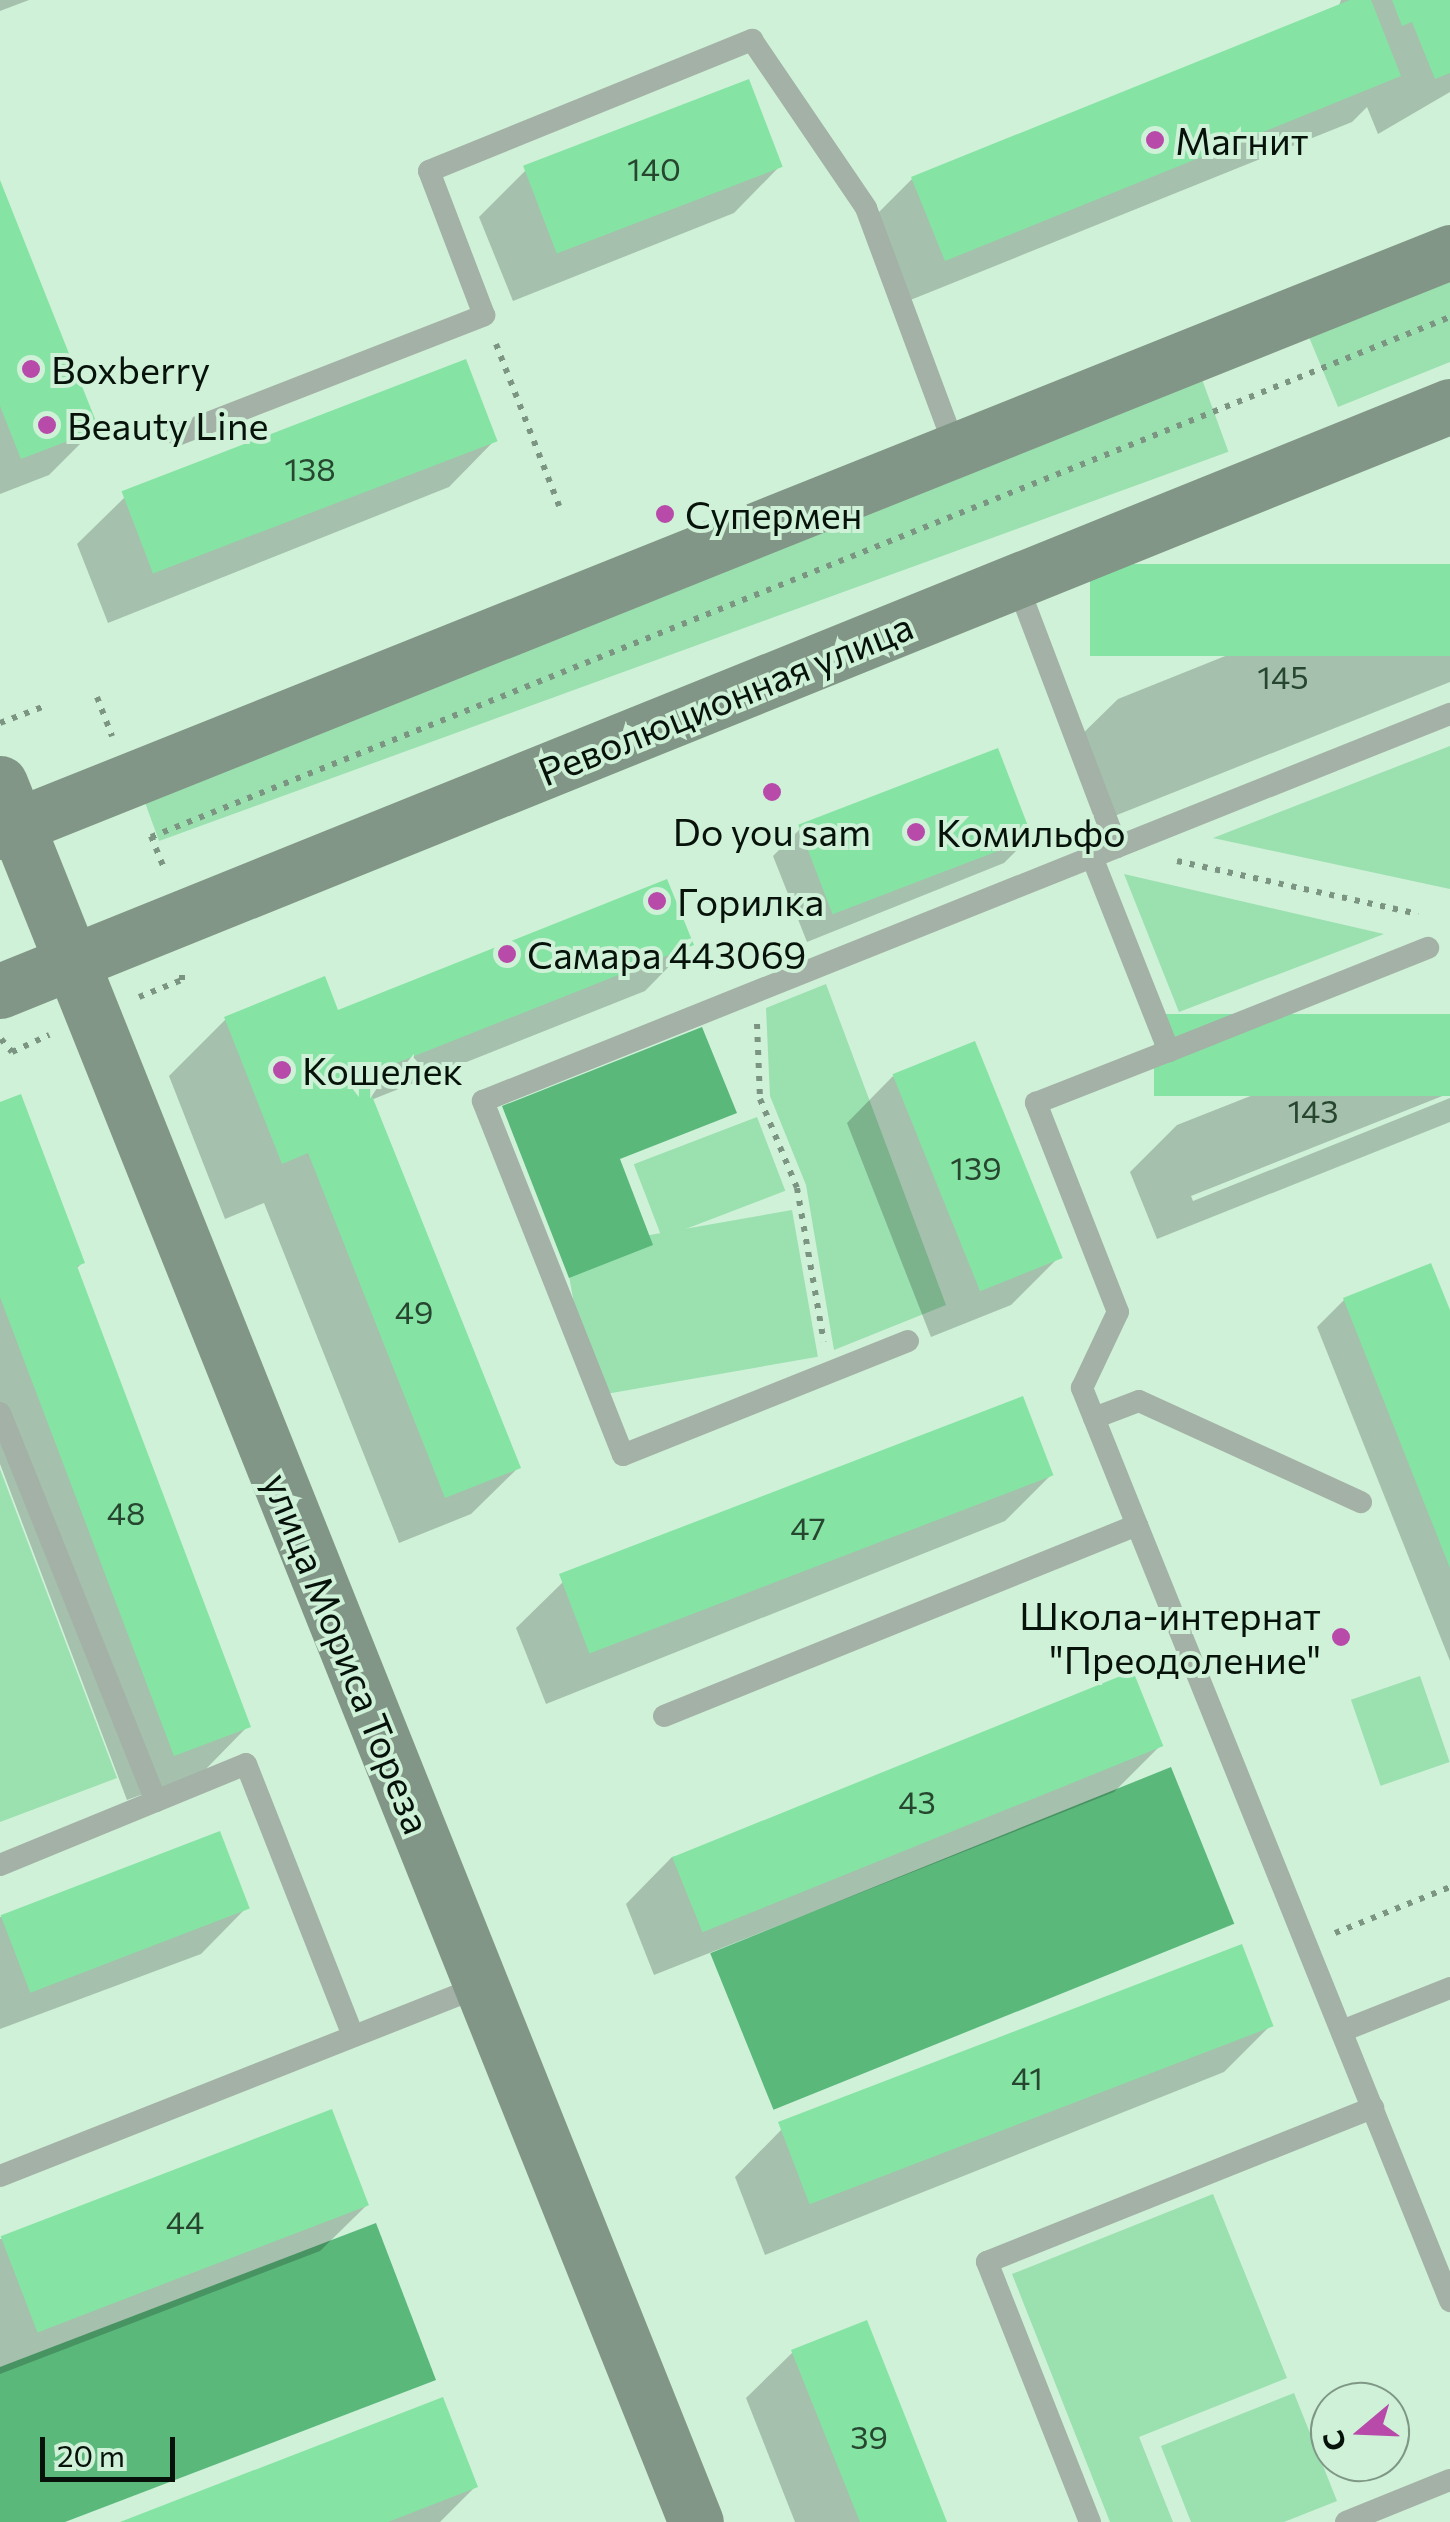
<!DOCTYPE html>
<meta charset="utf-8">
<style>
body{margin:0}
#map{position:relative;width:1450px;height:2522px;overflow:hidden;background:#cff1d8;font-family:Commissioner,sans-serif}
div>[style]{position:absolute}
.green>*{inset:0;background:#9be0af;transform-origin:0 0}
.forest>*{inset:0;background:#59b87a;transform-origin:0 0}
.shadow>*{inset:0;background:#0003}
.building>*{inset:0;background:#85e4a3;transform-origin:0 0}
.path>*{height:6px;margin-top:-3px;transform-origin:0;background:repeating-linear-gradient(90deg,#7c9583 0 5px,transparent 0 13px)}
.lane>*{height:22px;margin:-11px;padding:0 11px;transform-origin:11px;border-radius:11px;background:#a3b1a6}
.secondary>*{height:55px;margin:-27.5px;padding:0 27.5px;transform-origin:27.5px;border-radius:27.5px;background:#819686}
.dots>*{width:28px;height:28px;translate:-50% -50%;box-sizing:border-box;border:5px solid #cff1d8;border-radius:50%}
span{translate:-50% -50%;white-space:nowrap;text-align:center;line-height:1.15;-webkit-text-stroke:8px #cff1d8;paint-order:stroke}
.number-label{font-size:32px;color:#264630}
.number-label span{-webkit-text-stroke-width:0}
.poi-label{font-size:38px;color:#06120a}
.left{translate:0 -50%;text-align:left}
.right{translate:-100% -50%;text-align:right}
.street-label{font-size:38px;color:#06120a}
.north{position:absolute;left:1310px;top:2382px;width:100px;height:100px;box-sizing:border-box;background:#cff1d8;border:2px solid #7f9886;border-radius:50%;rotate:251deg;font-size:28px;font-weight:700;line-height:40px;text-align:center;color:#06120a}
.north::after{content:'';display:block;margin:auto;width:35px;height:45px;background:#b84aa9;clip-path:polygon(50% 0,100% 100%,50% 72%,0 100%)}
.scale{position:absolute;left:40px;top:2437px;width:135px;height:45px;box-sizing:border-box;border:5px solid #06120a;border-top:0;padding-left:12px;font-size:30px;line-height:35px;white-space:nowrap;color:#06120a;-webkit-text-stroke:8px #cff1d8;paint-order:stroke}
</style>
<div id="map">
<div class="green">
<i style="clip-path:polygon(1450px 266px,1450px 362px,1338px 407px,1304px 325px)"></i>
<i style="left:1199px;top:371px;width:86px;height:1138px;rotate:70deg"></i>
<i style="clip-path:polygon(1450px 746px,1450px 889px,1213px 838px)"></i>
<i style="clip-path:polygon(1124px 874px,1384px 934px,1179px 1012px)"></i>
<i style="clip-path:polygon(826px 984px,946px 1305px,834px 1350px,806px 1185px,770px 1096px,766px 1008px)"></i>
<i style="left:757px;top:1117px;width:79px;height:132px;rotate:69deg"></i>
<i style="left:792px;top:1210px;width:149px;height:231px;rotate:80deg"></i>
<i style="clip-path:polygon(0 1469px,117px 1778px,0 1822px)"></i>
<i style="left:1420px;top:1676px;width:91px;height:73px;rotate:71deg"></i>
<i style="clip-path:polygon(1213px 2194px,1287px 2378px,1139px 2437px,1173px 2522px,1110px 2522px,1012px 2274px)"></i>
<i style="clip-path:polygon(1294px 2393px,1337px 2501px,1284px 2522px,1191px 2522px,1161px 2446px)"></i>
</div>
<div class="forest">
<i style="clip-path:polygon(702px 1027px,737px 1113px,620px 1159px,653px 1245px,569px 1278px,502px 1106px)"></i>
<i style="left:1171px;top:1767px;width:169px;height:497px;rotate:68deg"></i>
<i style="clip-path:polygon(376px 2223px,436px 2380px,65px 2522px,0 2522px,0 2367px)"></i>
</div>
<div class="shadow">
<i style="clip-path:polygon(0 0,29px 0,0 11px)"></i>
<i style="clip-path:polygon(1341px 0,1450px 0,1450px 92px,1378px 134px,1367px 107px,1352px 122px,898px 305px,866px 225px,912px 179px,1338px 8px)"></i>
<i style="clip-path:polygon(780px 166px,734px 213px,513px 301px,479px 217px,526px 170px)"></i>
<i style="clip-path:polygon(0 186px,96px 428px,49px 475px,0 494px)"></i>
<i style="clip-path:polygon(495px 440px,449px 487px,108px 623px,77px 544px,124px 498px)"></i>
<i style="clip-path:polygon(1450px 566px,1450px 682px,1102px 821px,1071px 745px,1118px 699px)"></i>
<i style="clip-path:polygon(800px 829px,1030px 837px,1004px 863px,807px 942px,773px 856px)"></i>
<i style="clip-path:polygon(691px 944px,645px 991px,371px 1100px,518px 1468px,471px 1514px,399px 1543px,264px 1203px,225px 1219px,169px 1076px,226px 1019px,337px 1013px)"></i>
<i style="clip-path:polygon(1450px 1017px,1450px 1093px,1191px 1196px,1193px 1201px,1450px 1098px,1450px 1122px,1157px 1239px,1130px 1172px,1177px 1125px)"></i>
<i style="clip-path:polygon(893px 1076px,1058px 1258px,1011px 1305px,931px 1337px,847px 1123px)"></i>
<i style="clip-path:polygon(0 1105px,82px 1263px,76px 1269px,248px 1726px,202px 1773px,127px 1800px,0 1464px)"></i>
<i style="clip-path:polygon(1344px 1300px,1450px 1317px,1450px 1661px,1317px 1327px)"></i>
<i style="clip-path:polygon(1052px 1474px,1005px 1521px,546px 1704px,516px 1628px,563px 1582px)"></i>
<i style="clip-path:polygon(1160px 1746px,1114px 1792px,654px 1975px,626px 1904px,672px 1857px)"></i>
<i style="clip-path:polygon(247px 1907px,201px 1954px,0 2029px,0 1917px)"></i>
<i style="clip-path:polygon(1271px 2025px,1224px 2072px,765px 2255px,735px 2177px,781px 2130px)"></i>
<i style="clip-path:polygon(367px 2205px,320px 2251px,0 2374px,0 2239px)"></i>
<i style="clip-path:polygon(793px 2352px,945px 2522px,795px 2522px,746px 2398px)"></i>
<i style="clip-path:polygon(475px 2487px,440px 2522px,126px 2522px)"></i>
</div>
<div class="building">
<i style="clip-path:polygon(1350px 0,1371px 0,1401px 76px,945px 261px,911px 177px)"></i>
<i style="clip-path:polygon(1392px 0,1450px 0,1450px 73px,1435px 79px,1412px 22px,1402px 26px)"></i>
<i style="left:749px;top:79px;width:94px;height:242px;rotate:69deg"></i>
<i style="clip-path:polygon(0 180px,99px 429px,21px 459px,0 406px)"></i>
<i style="left:466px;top:359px;width:88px;height:369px;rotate:69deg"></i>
<i style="left:1450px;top:564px;width:92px;height:360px;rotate:90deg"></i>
<i style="left:998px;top:748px;width:96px;height:214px;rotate:69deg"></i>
<i style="clip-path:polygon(667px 879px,694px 945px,364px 1076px,521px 1468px,445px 1498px,308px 1153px,282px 1164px,224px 1017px,325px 976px,338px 1010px)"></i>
<i style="left:1450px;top:1014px;width:82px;height:296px;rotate:90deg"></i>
<i style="left:975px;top:1041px;width:234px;height:89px;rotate:68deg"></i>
<i style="clip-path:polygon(21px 1094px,85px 1263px,77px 1266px,251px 1727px,174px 1756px,0 1297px,0 1102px)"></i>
<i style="clip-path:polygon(1431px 1263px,1450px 1310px,1450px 1568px,1343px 1298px)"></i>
<i style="left:1023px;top:1396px;width:85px;height:497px;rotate:69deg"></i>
<i style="left:1133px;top:1671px;width:81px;height:497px;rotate:68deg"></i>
<i style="left:220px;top:1831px;width:83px;height:235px;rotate:69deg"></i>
<i style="left:1242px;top:1944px;width:88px;height:497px;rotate:69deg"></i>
<i style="left:332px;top:2109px;width:103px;height:355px;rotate:69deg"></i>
<i style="clip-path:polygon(867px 2320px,947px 2522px,860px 2522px,791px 2350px)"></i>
<i style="clip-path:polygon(443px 2397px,478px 2487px,388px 2522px,120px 2522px)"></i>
</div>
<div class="path">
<i style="left:496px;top:344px;width:174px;rotate:68.7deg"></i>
<i style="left:97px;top:697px;width:42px;rotate:69deg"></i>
<i style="left:0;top:723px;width:51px;rotate:-20.6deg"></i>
<i style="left:151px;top:836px;width:37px;rotate:68deg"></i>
<i style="left:151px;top:837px;width:1399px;rotate:-21.82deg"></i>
<i style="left:1177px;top:861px;width:247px;rotate:12.4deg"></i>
<i style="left:139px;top:997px;width:46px;rotate:-21.6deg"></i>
<i style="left:182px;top:980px;width:11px;rotate:-90deg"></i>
<i style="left:757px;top:1024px;width:75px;rotate:87.7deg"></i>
<i style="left:760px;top:1099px;width:96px;rotate:67.4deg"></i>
<i style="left:797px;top:1188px;width:156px;rotate:80.1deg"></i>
<i style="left:1px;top:1039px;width:17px;rotate:50deg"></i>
<i style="left:12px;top:1052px;width:41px;rotate:-24.7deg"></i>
<i style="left:1335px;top:1933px;width:124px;rotate:-21.8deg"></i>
</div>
<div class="lane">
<i style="left:177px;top:435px;width:330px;rotate:-21.3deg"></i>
<i style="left:484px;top:315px;width:154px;rotate:-110.9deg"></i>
<i style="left:429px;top:171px;width:349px;rotate:-22.1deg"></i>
<i style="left:752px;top:40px;width:203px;rotate:55.8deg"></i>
<i style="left:866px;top:208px;width:258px;rotate:69.6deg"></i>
<i style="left:1117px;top:847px;width:359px;rotate:-21.8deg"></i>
<i style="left:1092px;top:857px;width:209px;rotate:68.4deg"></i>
<i style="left:1169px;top:1051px;width:279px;rotate:-21.7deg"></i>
<i style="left:908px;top:1341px;width:307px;rotate:158.2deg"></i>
<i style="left:623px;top:1455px;width:381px;rotate:-111.6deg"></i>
<i style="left:483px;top:1101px;width:683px;rotate:-21.83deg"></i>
<i style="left:1117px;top:847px;width:285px;rotate:-110.8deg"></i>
<i style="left:0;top:1413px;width:418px;rotate:68.1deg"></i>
<i style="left:156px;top:1801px;width:97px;rotate:-22.3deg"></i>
<i style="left:246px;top:1764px;width:291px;rotate:68.5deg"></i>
<i style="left:1094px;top:1418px;width:48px;rotate:-20.7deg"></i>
<i style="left:1139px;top:1401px;width:244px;rotate:24.5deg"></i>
<i style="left:1137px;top:1525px;width:148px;rotate:-111.9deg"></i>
<i style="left:1082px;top:1388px;width:84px;rotate:-64.7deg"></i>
<i style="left:1118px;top:1312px;width:225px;rotate:-111.4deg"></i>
<i style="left:1036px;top:1103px;width:143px;rotate:-21.4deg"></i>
<i style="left:664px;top:1716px;width:510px;rotate:-21.99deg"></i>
<i style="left:1137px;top:1525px;width:837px;rotate:68.03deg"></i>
<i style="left:0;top:1865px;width:169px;rotate:-22.3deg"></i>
<i style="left:1342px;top:2031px;width:116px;rotate:-21.7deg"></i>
<i style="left:0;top:2176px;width:517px;rotate:-21.55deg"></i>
<i style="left:1090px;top:2522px;width:280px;rotate:-111.6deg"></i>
<i style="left:987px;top:2262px;width:416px;rotate:-21.8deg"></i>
<i style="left:1346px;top:2522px;width:112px;rotate:-22deg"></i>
</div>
<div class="secondary">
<i style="left:0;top:783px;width:1873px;rotate:68.19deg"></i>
<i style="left:0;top:832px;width:1562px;rotate:-21.8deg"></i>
<i style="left:0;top:991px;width:1564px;rotate:-21.97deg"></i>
</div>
<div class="dots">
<i style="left:1155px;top:140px;background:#b84aa9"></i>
<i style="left:31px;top:369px;background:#b84aa9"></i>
<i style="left:47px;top:425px;background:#b84aa9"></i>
<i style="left:665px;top:514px;background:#b84aa9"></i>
<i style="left:772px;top:792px;background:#b84aa9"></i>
<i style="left:916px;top:832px;background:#b84aa9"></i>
<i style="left:657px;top:901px;background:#b84aa9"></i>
<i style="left:507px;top:954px;background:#b84aa9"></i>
<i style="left:282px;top:1070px;background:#b84aa9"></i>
<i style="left:1341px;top:1637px;background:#b84aa9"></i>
</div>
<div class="number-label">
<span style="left:654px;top:168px">140</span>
<span style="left:310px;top:468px">138</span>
<span style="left:1283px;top:676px">145</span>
<span style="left:1313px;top:1110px">143</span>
<span style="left:976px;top:1167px">139</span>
<span style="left:414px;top:1311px">49</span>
<span style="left:126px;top:1512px">48</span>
<span style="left:808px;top:1527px">47</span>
<span style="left:917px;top:1801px">43</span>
<span style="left:1027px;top:2077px">41</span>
<span style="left:185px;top:2221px">44</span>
<span style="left:869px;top:2436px">39</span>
</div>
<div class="poi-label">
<span class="left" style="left:1175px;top:140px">Магнит</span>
<span class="left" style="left:51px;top:369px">Boxberry</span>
<span class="left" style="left:67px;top:425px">Beauty Line</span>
<span class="left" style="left:685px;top:514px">Супермен</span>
<span style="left:772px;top:831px">Do you sam</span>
<span class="left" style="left:936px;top:832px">Комильфо</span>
<span class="left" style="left:677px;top:901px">Горилка</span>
<span class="left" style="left:527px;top:954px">Самара 443069</span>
<span class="left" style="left:302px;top:1070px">Кошелек</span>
<span class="right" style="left:1321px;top:1637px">Школа-интернат<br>"Преодоление"</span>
</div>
<div class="street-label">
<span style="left:725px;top:698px;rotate:-22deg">Революционная улица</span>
<span style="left:348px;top:1653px;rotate:68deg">улица Мориса Тореза</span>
</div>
<div class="north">С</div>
<div class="scale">20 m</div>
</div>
